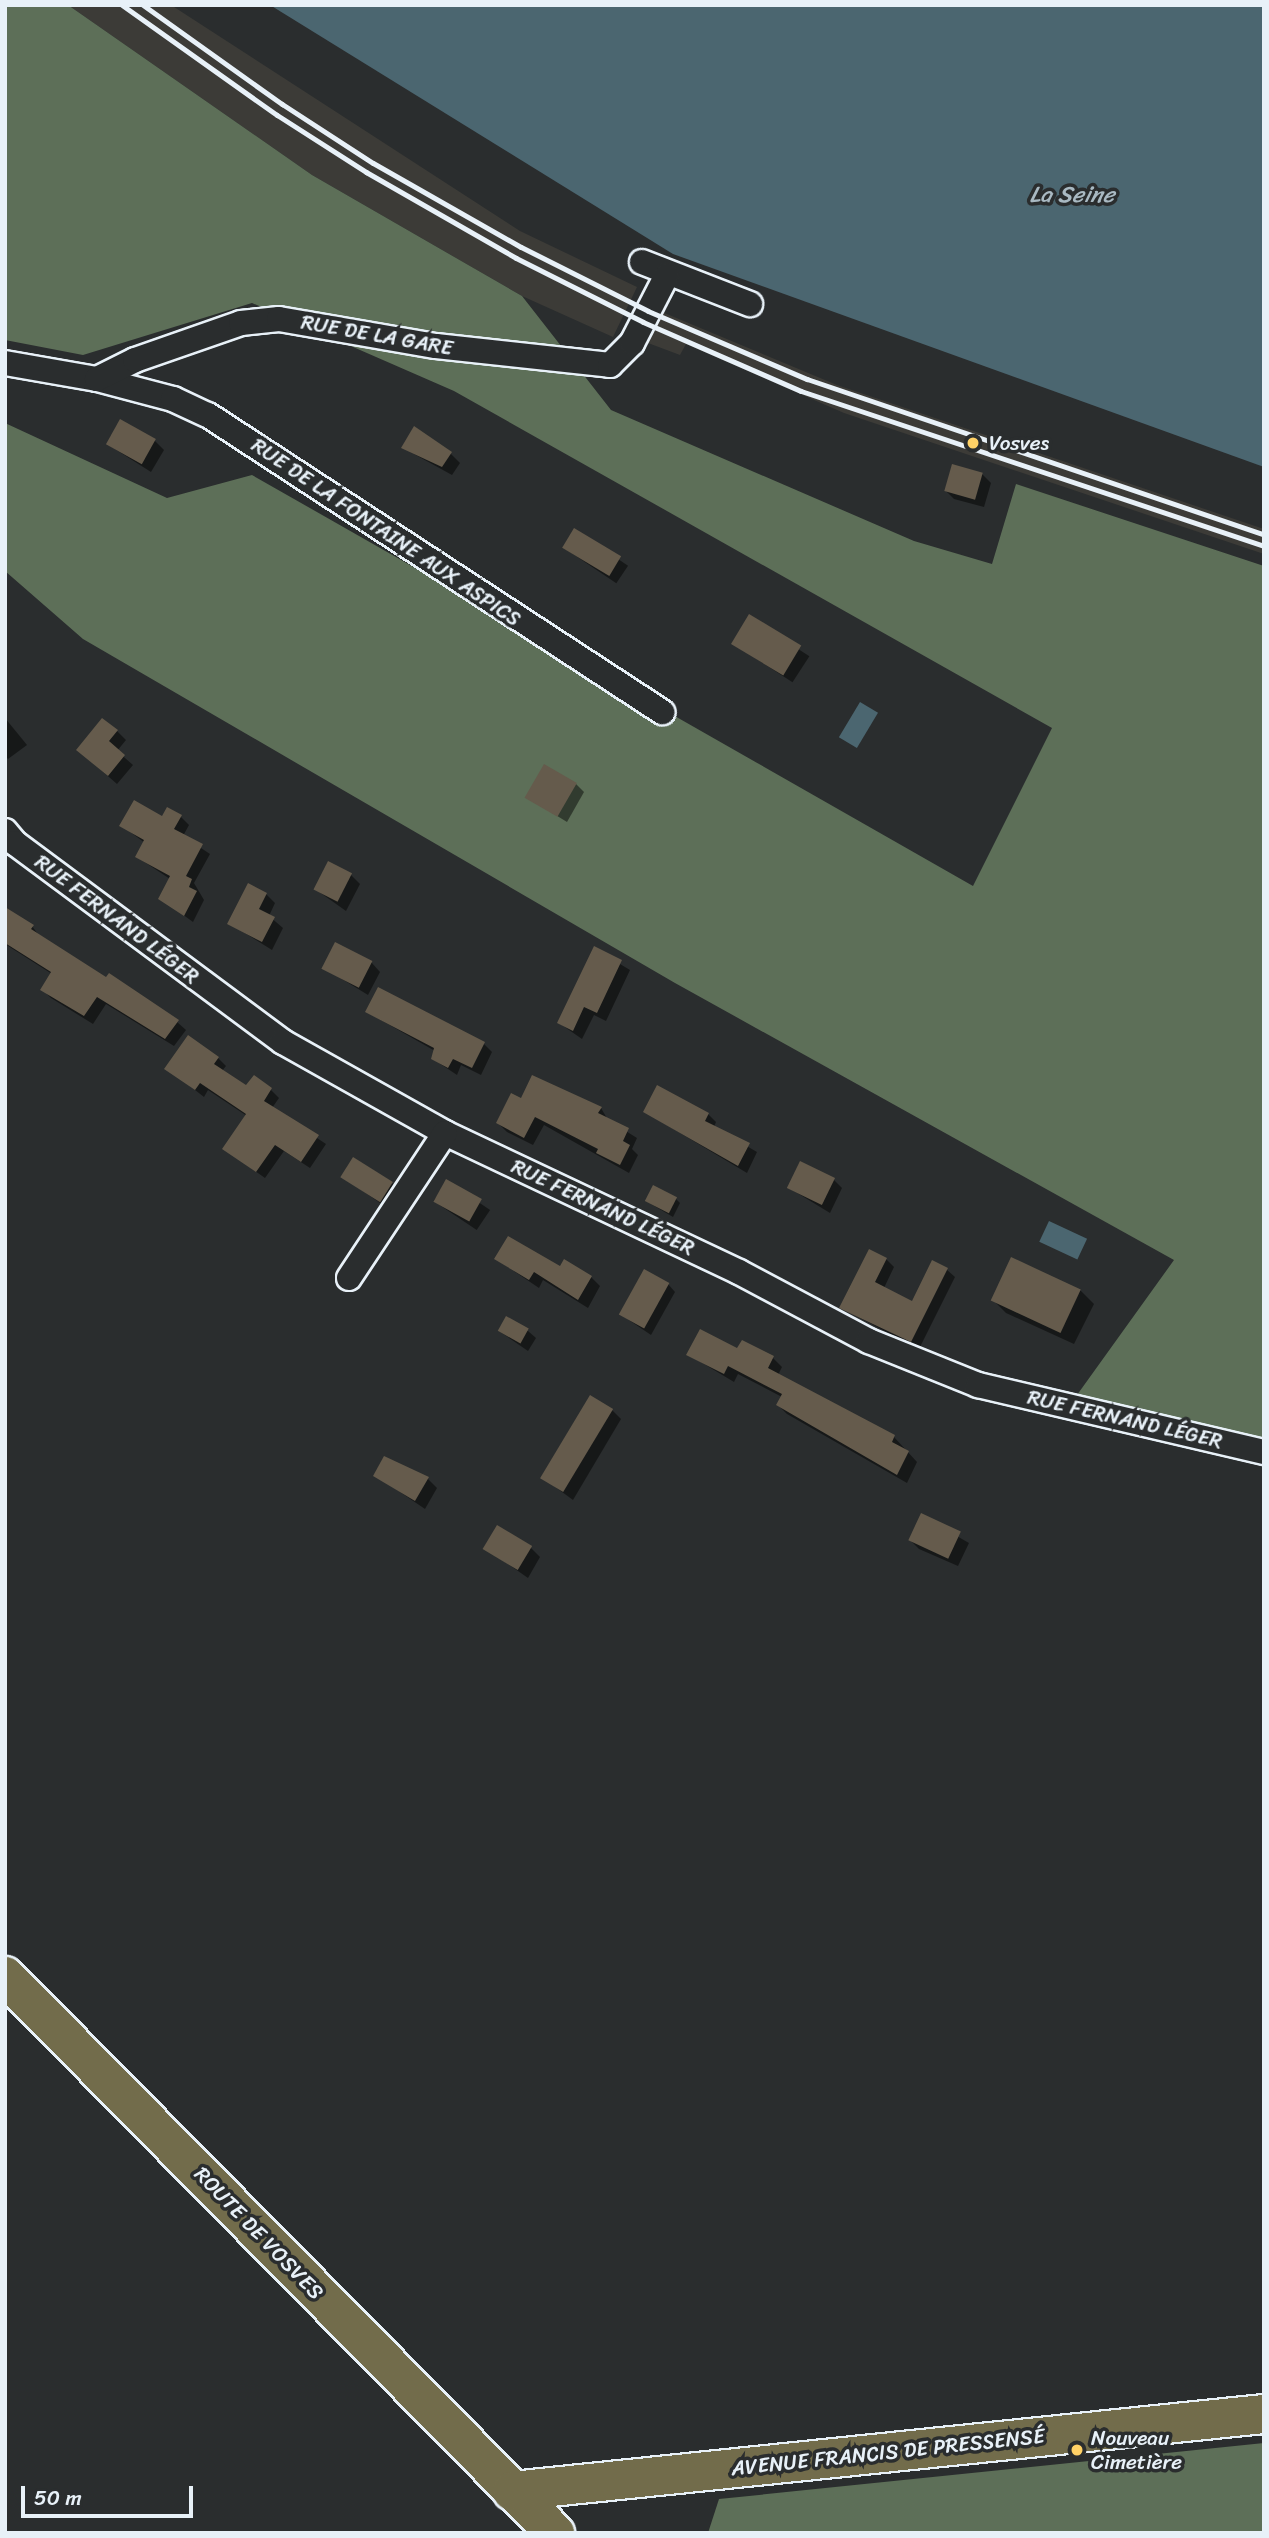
<!DOCTYPE html>
<meta charset="utf-8">
<style>
body{margin:0}
#map{position:relative;width:1269px;height:2538px;overflow:hidden;background:#2a2d2e;font-family:Sriracha,sans-serif}
div>[style]{position:absolute}
.built>*{inset:0;background:#3c3b37}
.green>*{inset:0;background:#5d6f58}
.water>*{inset:0;background:#4b6670;transform-origin:0 0}
.shadow>*{inset:0;background:#0007;transform-origin:0 0}
.building>*{inset:0;background:#655b4c;transform-origin:0 0}
.roads{filter:drop-shadow(2px 0 #e8f1f8) drop-shadow(-2px 0 #e8f1f8) drop-shadow(0 2px #e8f1f8) drop-shadow(0 -2px #e8f1f8)}
.minor>*{height:24px;margin:-12px;padding:0 12px;transform-origin:12px;border-radius:12px;background:#2a2d2e}
.primary>*{height:38px;margin:-19px;padding:0 19px;transform-origin:19px;border-radius:19px;background:#726c4b}
.rail>*{height:5px;margin:-2.5px;padding:0 2.5px;transform-origin:2.5px;border-radius:2.5px;background:#e8f1f8}
.dots>*{width:19px;height:19px;translate:-50% -50%;box-sizing:border-box;border:4px solid #2a2d2e;border-radius:50%}
span{translate:-50% -50%;white-space:nowrap;text-align:center;line-height:1.15;-webkit-text-stroke:7px #2a2d2e;paint-order:stroke}
.street-label{font-size:21px;color:#e8f1f8}
.poi-label{font-size:21px;color:#e8f1f8}
.left{translate:0 -50%;text-align:left}
.water-label{font-size:23px;color:#a9b9c2;font-style:italic}
.frame{position:absolute;inset:0;border:7px solid #e8f1f8;pointer-events:none}
.scale{position:absolute;left:21px;top:2486px;width:172px;height:32px;box-sizing:border-box;border:4px solid #e8f1f8;border-top:0;padding-left:9px;font-size:21px;line-height:24px;white-space:nowrap;color:#e8f1f8;-webkit-text-stroke:5px #2a2d2e;paint-order:stroke}
</style>
<div id="map">
<div class="built">
<i style="clip-path:polygon(68px 5px,171px 5px,520px 231px,637px 287px,613px 337px,522px 296px,312px 175px)"></i>
<i style="clip-path:polygon(662px 312px,837px 385px,1264px 529px,1264px 554px,844px 413px,686px 344px,680px 355px,648px 343px)"></i>
</div>
<div class="green">
<i style="clip-path:polygon(5px 5px,68px 5px,312px 175px,522px 296px,611px 410px,914px 541px,992px 564px,1016px 484px,1264px 566px,1264px 1438px,1077px 1395px,1174px 1260px,675px 983px,83px 639px,5px 571px,5px 423px,167px 498px,252px 475px,973px 886px,1052px 728px,454px 391px,252px 303px,83px 355px,5px 340px)"></i>
<i style="clip-path:polygon(1264px 2443px,1264px 2533px,708px 2533px,719px 2499px)"></i>
</div>
<div class="water">
<i style="clip-path:polygon(270px 5px,1264px 5px,1264px 467px,673px 254px)"></i>
<i style="left:860px;top:702px;width:21px;height:41px;rotate:31deg"></i>
<i style="left:1049px;top:1221px;width:42px;height:23px;rotate:25deg"></i>
</div>
<div class="shadow">
<i style="clip-path:polygon(155px 441px,164px 450px,151px 472px,107px 444px)"></i>
<i style="clip-path:polygon(403px 448px,451px 454px,460px 463px,452px 475px)"></i>
<i style="clip-path:polygon(982px 474px,991px 483px,984px 507px,954px 499px,945px 490px)"></i>
<i style="left:575px;top:530px;width:64px;height:21px;rotate:34deg"></i>
<i style="left:749px;top:617px;width:72px;height:31px;rotate:33deg"></i>
<i style="clip-path:polygon(5px 718px,27px 745px,8px 759px,5px 756px)"></i>
<i style="clip-path:polygon(117px 731px,126px 740px,117px 751px,133px 765px,117px 784px,78px 750px)"></i>
<i style="clip-path:polygon(576px 784px,584px 792px,567px 822px,528px 798px)"></i>
<i style="clip-path:polygon(181px 817px,189px 825px,183px 836px,210px 854px,194px 883px,204px 900px,193px 922px,160px 898px,170px 879px,137px 857px,145px 843px,121px 825px)"></i>
<i style="clip-path:polygon(351px 875px,360px 884px,346px 911px,315px 889px)"></i>
<i style="clip-path:polygon(266px 894px,275px 903px,269px 916px,283px 928px,272px 950px,229px 923px)"></i>
<i style="clip-path:polygon(5px 909px,32px 926px,40px 937px,177px 1022px,186px 1030px,174px 1046px,106px 1004px,93px 1024px,51px 998px,42px 989px,52px 974px,5px 944px)"></i>
<i style="clip-path:polygon(595px 949px,630px 970px,606px 1021px,594px 1015px,582px 1039px,559px 1023px)"></i>
<i style="clip-path:polygon(371px 962px,380px 972px,368px 995px,324px 968px)"></i>
<i style="clip-path:polygon(367px 1012px,484px 1044px,492px 1052px,481px 1075px,461px 1065px,457px 1075px,433px 1059px,435px 1051px)"></i>
<i style="clip-path:polygon(218px 1058px,226px 1066px,222px 1071px,247px 1088px,254px 1078px,271px 1090px,279px 1098px,272px 1108px,326px 1144px,310px 1168px,284px 1151px,265px 1178px,224px 1149px,247px 1116px,208px 1090px,204px 1097px,167px 1068px)"></i>
<i style="clip-path:polygon(522px 1101px,601px 1108px,608px 1120px,637px 1138px,632px 1149px,638px 1155px,629px 1173px,544px 1125px,533px 1145px,507px 1132px,498px 1123px)"></i>
<i style="clip-path:polygon(645px 1112px,708px 1114px,716px 1122px,714px 1127px,757px 1152px,747px 1173px)"></i>
<i style="clip-path:polygon(343px 1177px,392px 1183px,401px 1192px,390px 1210px)"></i>
<i style="clip-path:polygon(834px 1180px,842px 1188px,830px 1213px,789px 1188px)"></i>
<i style="left:447px;top:1181px;width:52px;height:24px;rotate:34deg"></i>
<i style="clip-path:polygon(676px 1199px,680px 1203px,673px 1217px,646px 1201px)"></i>
<i style="clip-path:polygon(496px 1259px,560px 1268px,591px 1277px,600px 1286px,588px 1308px,543px 1280px,539px 1288px)"></i>
<i style="clip-path:polygon(886px 1259px,894px 1267px,884px 1288px,913px 1303px,946px 1269px,955px 1277px,919px 1349px,841px 1308px)"></i>
<i style="clip-path:polygon(668px 1284px,675px 1292px,651px 1335px,620px 1314px)"></i>
<i style="clip-path:polygon(1080px 1290px,1094px 1304px,1074px 1344px,1006px 1313px,992px 1299px)"></i>
<i style="clip-path:polygon(499px 1331px,528px 1331px,536px 1338px,528px 1351px)"></i>
<i style="clip-path:polygon(738px 1351px,773px 1358px,782px 1367px,778px 1375px,894px 1437px,917px 1462px,907px 1483px,787px 1414px,778px 1405px,782px 1397px,738px 1374px,734px 1382px,689px 1355px)"></i>
<i style="clip-path:polygon(612px 1410px,621px 1419px,573px 1500px,543px 1478px)"></i>
<i style="clip-path:polygon(375px 1475px,428px 1479px,437px 1488px,425px 1509px)"></i>
<i style="clip-path:polygon(922px 1516px,969px 1543px,958px 1566px,919px 1549px,910px 1540px)"></i>
<i style="clip-path:polygon(485px 1548px,531px 1548px,540px 1557px,528px 1578px)"></i>
</div>
<div class="building">
<i style="left:120px;top:419px;width:41px;height:29px;rotate:29deg"></i>
<i style="clip-path:polygon(414px 426px,452px 452px,442px 467px,401px 448px)"></i>
<i style="left:952px;top:464px;width:32px;height:28px;rotate:16deg"></i>
<i style="left:574px;top:528px;width:55px;height:23px;rotate:31deg"></i>
<i style="left:749px;top:614px;width:61px;height:35px;rotate:31deg"></i>
<i style="clip-path:polygon(102px 718px,118px 730px,109px 741px,125px 755px,108px 776px,76px 750px)"></i>
<i style="left:544px;top:764px;width:38px;height:39px;rotate:30deg"></i>
<i style="clip-path:polygon(134px 800px,162px 816px,167px 807px,182px 815px,174px 829px,203px 844px,186px 876px,192px 879px,189px 887px,197px 891px,184px 916px,158px 899px,170px 876px,135px 857px,144px 840px,119px 826px)"></i>
<i style="left:328px;top:861px;width:27px;height:32px;rotate:27deg"></i>
<i style="clip-path:polygon(248px 883px,267px 893px,259px 909px,275px 917px,262px 942px,227px 924px)"></i>
<i style="clip-path:polygon(5px 907px,34px 925px,31px 929px,106px 977px,109px 973px,179px 1020px,165px 1039px,97px 997px,84px 1016px,40px 990px,51px 972px,5px 943px)"></i>
<i style="left:335px;top:942px;width:42px;height:30px;rotate:27deg"></i>
<i style="clip-path:polygon(594px 946px,622px 960px,597px 1013px,584px 1007px,573px 1031px,557px 1023px)"></i>
<i style="clip-path:polygon(378px 987px,485px 1042px,472px 1068px,453px 1059px,448px 1068px,431px 1059px,434px 1048px,365px 1012px)"></i>
<i style="clip-path:polygon(188px 1035px,219px 1057px,214px 1064px,246px 1085px,254px 1075px,272px 1088px,264px 1101px,319px 1135px,301px 1162px,275px 1145px,256px 1172px,222px 1149px,246px 1114px,200px 1083px,195px 1090px,164px 1069px)"></i>
<i style="clip-path:polygon(532px 1075px,602px 1107px,598px 1113px,629px 1128px,623px 1141px,630px 1145px,620px 1165px,596px 1153px,598px 1149px,535px 1117px,524px 1138px,496px 1123px,511px 1093px,521px 1098px)"></i>
<i style="clip-path:polygon(657px 1085px,709px 1113px,705px 1121px,750px 1143px,738px 1166px,643px 1112px)"></i>
<i style="left:353px;top:1157px;width:47px;height:24px;rotate:32deg"></i>
<i style="left:800px;top:1161px;width:39px;height:30px;rotate:26deg"></i>
<i style="left:446px;top:1179px;width:41px;height:26px;rotate:29deg"></i>
<i style="left:653px;top:1185px;width:27px;height:18px;rotate:27deg"></i>
<i style="clip-path:polygon(508px 1236px,560px 1266px,564px 1259px,592px 1276px,578px 1300px,534px 1272px,529px 1280px,494px 1259px)"></i>
<i style="clip-path:polygon(869px 1249px,887px 1258px,875px 1282px,912px 1301px,932px 1260px,948px 1268px,911px 1342px,839px 1308px)"></i>
<i style="left:1011px;top:1257px;width:77px;height:48px;rotate:25deg"></i>
<i style="left:644px;top:1269px;width:29px;height:52px;rotate:29deg"></i>
<i style="left:506px;top:1316px;width:26px;height:17px;rotate:29deg"></i>
<i style="clip-path:polygon(700px 1329px,737px 1348px,742px 1340px,774px 1356px,768px 1368px,895px 1435px,892px 1442px,909px 1451px,897px 1475px,776px 1405px,782px 1394px,728px 1366px,724px 1374px,686px 1355px)"></i>
<i style="left:590px;top:1395px;width:27px;height:97px;rotate:31deg"></i>
<i style="clip-path:polygon(384px 1456px,429px 1477px,415px 1501px,373px 1476px)"></i>
<i style="left:921px;top:1513px;width:44px;height:30px;rotate:25deg"></i>
<i style="left:497px;top:1525px;width:41px;height:28px;rotate:31deg"></i>
</div>
<div class="roads">
<div class="minor">
<i style="left:642px;top:262px;width:116px;rotate:21.3deg"></i>
<i style="left:5px;top:363px;width:93px;rotate:9.9deg"></i>
<i style="left:97px;top:379px;width:79px;rotate:14.7deg"></i>
<i style="left:173px;top:399px;width:38px;rotate:25deg"></i>
<i style="left:208px;top:415px;width:543px;rotate:33.19deg"></i>
<i style="left:97px;top:379px;width:42px;rotate:-26.6deg"></i>
<i style="left:135px;top:360px;width:112px;rotate:-19.2deg"></i>
<i style="left:241px;top:323px;width:38px;rotate:-6deg"></i>
<i style="left:279px;top:319px;width:159px;rotate:9.8deg"></i>
<i style="left:436px;top:346px;width:175px;rotate:6.2deg"></i>
<i style="left:610px;top:365px;width:31px;rotate:-45deg"></i>
<i style="left:632px;top:343px;width:76px;rotate:-62.8deg"></i>
<i style="left:5px;top:831px;width:16px;rotate:50deg"></i>
<i style="left:15px;top:843px;width:334px;rotate:36.6deg"></i>
<i style="left:283px;top:1042px;width:186px;rotate:29.3deg"></i>
<i style="left:445px;top:1133px;width:325px;rotate:25.3deg"></i>
<i style="left:739px;top:1272px;width:147px;rotate:28deg"></i>
<i style="left:869px;top:1341px;width:118px;rotate:22deg"></i>
<i style="left:978px;top:1385px;width:294px;rotate:13.2deg"></i>
<i style="left:349px;top:1278px;width:174px;rotate:-56.5deg"></i>
</div>
<div class="primary">
<i style="left:5px;top:1976px;width:783px;rotate:45.36deg"></i>
<i style="left:512px;top:2491px;width:756px;rotate:-5.85deg"></i>
</div>
</div>
<div class="rail">
<i style="left:122px;top:5px;width:190px;rotate:35.4deg"></i>
<i style="left:277px;top:115px;width:106px;rotate:32.6deg"></i>
<i style="left:366px;top:172px;width:173px;rotate:29.8deg"></i>
<i style="left:516px;top:258px;width:142px;rotate:26.7deg"></i>
<i style="left:643px;top:322px;width:172px;rotate:23.6deg"></i>
<i style="left:801px;top:391px;width:488px;rotate:18.5deg"></i>
<i style="left:143px;top:5px;width:171px;rotate:35.5deg"></i>
<i style="left:282px;top:104px;width:108px;rotate:33deg"></i>
<i style="left:373px;top:163px;width:170px;rotate:29.6deg"></i>
<i style="left:521px;top:247px;width:142px;rotate:26.7deg"></i>
<i style="left:648px;top:311px;width:173px;rotate:23.2deg"></i>
<i style="left:807px;top:379px;width:483px;rotate:18.8deg"></i>
</div>
<div class="dots">
<i style="left:973px;top:443px;background:#ffd166"></i>
<i style="left:1077px;top:2450px;background:#ffd166"></i>
</div>
<div class="street-label">
<span style="left:377px;top:335px;rotate:10deg">RUE DE LA GARE</span>
<span style="left:386px;top:532px;rotate:34deg">RUE DE LA FONTAINE AUX ASPICS</span>
<span style="left:117px;top:919px;rotate:37deg">RUE FERNAND LÉGER</span>
<span style="left:603px;top:1207px;rotate:25deg">RUE FERNAND LÉGER</span>
<span style="left:1125px;top:1419px;rotate:13deg">RUE FERNAND LÉGER</span>
<span style="left:259px;top:2233px;rotate:46deg">ROUTE DE VOSVES</span>
<span style="left:888px;top:2452px;rotate:-6deg">AVENUE FRANCIS DE PRESSENSÉ</span>
</div>
<div class="poi-label">
<span class="left" style="left:989px;top:443px">Vosves</span>
<span class="left" style="left:1091px;top:2450px">Nouveau<br>Cimetière</span>
</div>
<div class="water-label">
<span style="left:1072px;top:195px">La Seine</span>
</div>
<div class="frame"></div>
<div class="scale">50 m</div>
</div>
